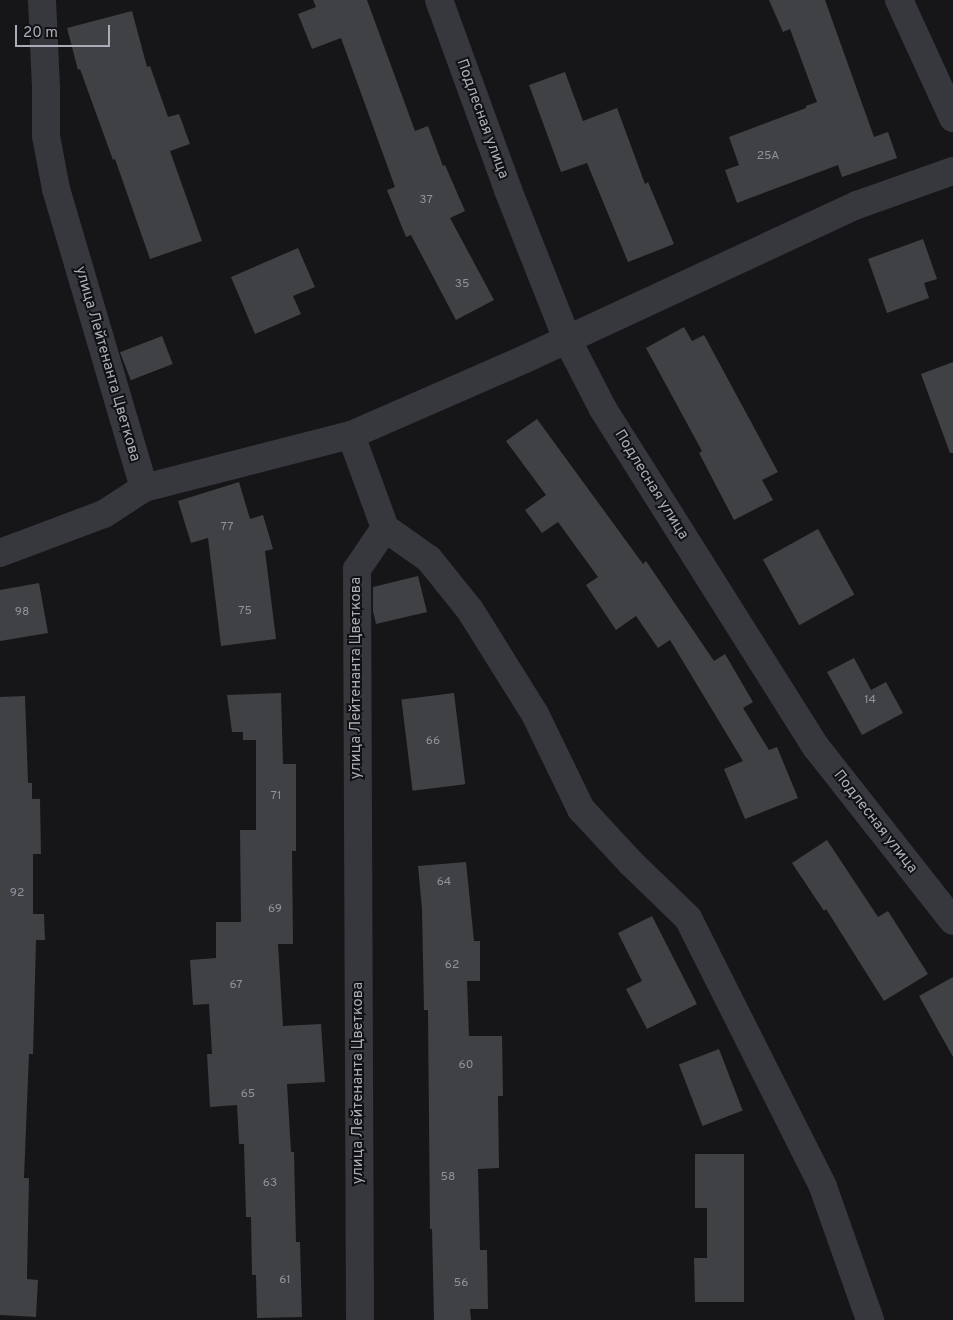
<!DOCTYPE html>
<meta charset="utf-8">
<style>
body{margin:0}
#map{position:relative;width:953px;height:1320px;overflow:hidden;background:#161618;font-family:Overpass,sans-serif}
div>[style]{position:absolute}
.building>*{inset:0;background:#404145;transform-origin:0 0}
.minor>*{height:28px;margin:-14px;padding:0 14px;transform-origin:14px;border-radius:14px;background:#37383d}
span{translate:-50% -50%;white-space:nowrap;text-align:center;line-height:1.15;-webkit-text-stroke:4px #111113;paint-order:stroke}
.number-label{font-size:12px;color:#8e929b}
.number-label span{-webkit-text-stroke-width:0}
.street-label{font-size:15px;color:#a8adb8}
.scale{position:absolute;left:15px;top:25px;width:95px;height:22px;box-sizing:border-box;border:2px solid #a8adb8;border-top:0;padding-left:6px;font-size:15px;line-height:18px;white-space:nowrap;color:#a8adb8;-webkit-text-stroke:4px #111113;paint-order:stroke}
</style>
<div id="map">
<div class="building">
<i style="clip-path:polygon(313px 0,367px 0,415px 131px,428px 126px,443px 166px,445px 165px,465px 211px,450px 218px,494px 300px,456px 320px,411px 235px,406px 237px,387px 190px,395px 187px,341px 38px,312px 49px,298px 14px,316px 7px)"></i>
<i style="clip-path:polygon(769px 0,825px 0,874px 137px,888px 132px,897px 158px,842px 177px,838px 165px,737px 203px,725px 170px,739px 165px,729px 137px,806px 108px,806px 106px,817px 102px,790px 29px,783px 32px)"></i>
<i style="clip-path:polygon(132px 11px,147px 67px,150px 66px,168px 117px,179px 114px,190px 144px,170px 151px,202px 241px,150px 259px,115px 159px,113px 160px,80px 69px,78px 70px,67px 28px)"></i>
<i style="clip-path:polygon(565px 72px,583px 121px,617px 108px,645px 184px,648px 182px,674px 244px,628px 262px,587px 163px,561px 172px,529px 85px)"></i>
<i style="clip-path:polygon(923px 239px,937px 279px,924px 283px,929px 298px,887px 313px,868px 259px)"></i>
<i style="clip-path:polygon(298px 248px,315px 287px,293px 296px,301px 314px,255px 334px,231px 277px)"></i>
<i style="clip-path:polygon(684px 327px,692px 341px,704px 335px,778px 472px,762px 480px,773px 500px,734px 520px,699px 453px,702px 451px,646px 348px)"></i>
<i style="left:162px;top:336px;width:30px;height:45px;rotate:69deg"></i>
<i style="clip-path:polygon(953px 362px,953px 453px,950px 453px,921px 374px)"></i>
<i style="clip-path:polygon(537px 419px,643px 564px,646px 561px,714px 661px,725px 654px,753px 702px,743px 708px,769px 750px,777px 747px,798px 798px,745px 819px,724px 769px,743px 761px,670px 640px,658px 648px,636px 616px,616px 630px,586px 585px,598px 577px,558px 522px,542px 533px,525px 510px,546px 495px,506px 441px)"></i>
<i style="clip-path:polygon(239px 482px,250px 519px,263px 515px,273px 549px,265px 551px,276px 639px,221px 646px,208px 538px,191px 543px,178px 501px)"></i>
<i style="left:818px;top:529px;width:75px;height:63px;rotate:61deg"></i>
<i style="clip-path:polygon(418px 576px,427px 612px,376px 624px,373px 611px,373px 587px)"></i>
<i style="clip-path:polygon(39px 583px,48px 633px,0 641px,0 590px)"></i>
<i style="clip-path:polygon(854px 658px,871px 690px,886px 682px,903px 713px,862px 735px,827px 672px)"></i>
<i style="clip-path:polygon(281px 693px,283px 764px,296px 764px,296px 851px,292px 851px,293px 944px,278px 944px,283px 1026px,321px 1024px,325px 1082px,287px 1084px,291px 1152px,294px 1152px,296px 1242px,300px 1242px,302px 1317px,257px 1318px,256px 1275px,252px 1275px,251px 1217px,246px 1217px,244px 1144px,239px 1144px,237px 1105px,210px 1107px,207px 1054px,212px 1054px,209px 1004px,193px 1005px,190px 960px,216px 958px,216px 922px,241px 922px,240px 830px,256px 830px,256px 740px,243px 740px,243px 732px,232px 732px,227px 695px)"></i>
<i style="left:454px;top:693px;width:92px;height:53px;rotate:83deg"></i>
<i style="clip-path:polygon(25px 696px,28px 783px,32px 783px,32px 799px,40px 799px,41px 854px,33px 854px,33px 914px,44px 914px,45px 940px,36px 940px,33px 1054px,29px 1054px,24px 1178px,29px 1178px,27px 1279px,38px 1280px,36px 1317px,0 1315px,0 697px)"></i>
<i style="clip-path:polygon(827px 840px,878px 917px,888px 911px,928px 974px,884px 1001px,826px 909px,824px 911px,792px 863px)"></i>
<i style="clip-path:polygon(466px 862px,474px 941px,480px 941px,480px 981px,467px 981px,469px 1036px,502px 1036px,503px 1096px,498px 1096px,499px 1168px,478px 1169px,480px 1250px,487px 1250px,488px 1309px,470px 1309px,471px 1320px,434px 1320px,432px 1229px,430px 1229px,428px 1010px,424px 1010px,422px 909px,418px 866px)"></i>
<i style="clip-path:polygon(652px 916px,697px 1004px,647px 1029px,626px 989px,642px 981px,618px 933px)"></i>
<i style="clip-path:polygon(953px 977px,953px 1057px,919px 996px)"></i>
<i style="left:719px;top:1049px;width:66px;height:43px;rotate:69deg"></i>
<i style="clip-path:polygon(695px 1154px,744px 1154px,744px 1302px,695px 1302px,694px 1258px,707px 1258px,707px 1208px,695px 1208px)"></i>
</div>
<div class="minor">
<i style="left:42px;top:0;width:89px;rotate:87.4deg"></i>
<i style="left:46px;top:89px;width:47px;rotate:90deg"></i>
<i style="left:46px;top:136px;width:54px;rotate:79.3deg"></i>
<i style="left:56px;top:189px;width:312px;rotate:73.6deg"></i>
<i style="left:144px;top:488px;width:214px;rotate:-14.4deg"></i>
<i style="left:351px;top:435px;width:99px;rotate:69.9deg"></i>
<i style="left:385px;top:528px;width:50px;rotate:124.3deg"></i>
<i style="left:357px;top:569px;width:751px;rotate:89.77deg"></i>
<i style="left:439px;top:0;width:202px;rotate:70deg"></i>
<i style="left:508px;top:190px;width:160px;rotate:68.4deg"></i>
<i style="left:567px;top:339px;width:79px;rotate:62.8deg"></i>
<i style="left:603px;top:409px;width:400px;rotate:57.8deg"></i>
<i style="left:816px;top:747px;width:221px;rotate:51.8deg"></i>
<i style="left:899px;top:0;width:130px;rotate:65.4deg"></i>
<i style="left:351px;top:435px;width:190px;rotate:-23.6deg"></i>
<i style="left:525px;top:359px;width:366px;rotate:-24.9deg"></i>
<i style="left:857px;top:205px;width:102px;rotate:-19.5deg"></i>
<i style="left:385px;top:528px;width:54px;rotate:35.2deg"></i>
<i style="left:429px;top:559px;width:65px;rotate:51.2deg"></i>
<i style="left:470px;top:610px;width:123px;rotate:58deg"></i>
<i style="left:535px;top:714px;width:106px;rotate:64.2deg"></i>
<i style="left:581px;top:809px;width:74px;rotate:47.2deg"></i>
<i style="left:631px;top:863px;width:79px;rotate:44deg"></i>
<i style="left:688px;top:918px;width:301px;rotate:63.3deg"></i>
<i style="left:823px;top:1187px;width:141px;rotate:70.5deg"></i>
<i style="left:0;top:553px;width:111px;rotate:-20.6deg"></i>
<i style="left:104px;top:514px;width:48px;rotate:-33deg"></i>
</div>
<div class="number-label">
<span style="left:768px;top:157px">25А</span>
<span style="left:426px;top:201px">37</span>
<span style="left:462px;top:285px">35</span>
<span style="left:227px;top:528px">77</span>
<span style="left:245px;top:612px">75</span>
<span style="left:22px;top:613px">98</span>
<span style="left:870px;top:701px">14</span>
<span style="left:433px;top:742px">66</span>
<span style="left:276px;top:797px">71</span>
<span style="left:444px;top:883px">64</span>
<span style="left:17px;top:894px">92</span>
<span style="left:275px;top:910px">69</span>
<span style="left:452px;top:966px">62</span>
<span style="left:236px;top:986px">67</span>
<span style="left:466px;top:1066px">60</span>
<span style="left:248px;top:1095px">65</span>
<span style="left:448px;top:1178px">58</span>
<span style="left:270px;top:1184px">63</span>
<span style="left:285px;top:1281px">61</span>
<span style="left:461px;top:1284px">56</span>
</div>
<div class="street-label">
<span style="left:482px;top:119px;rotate:70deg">Подлесная улица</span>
<span style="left:107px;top:364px;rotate:74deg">улица Лейтенанта Цветкова</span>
<span style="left:651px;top:485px;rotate:58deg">Подлесная улица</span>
<span style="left:357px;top:678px;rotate:-90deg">улица Лейтенанта Цветкова</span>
<span style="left:875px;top:822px;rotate:52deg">Подлесная улица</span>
<span style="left:359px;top:1083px;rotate:-90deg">улица Лейтенанта Цветкова</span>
</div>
<div class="scale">20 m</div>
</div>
